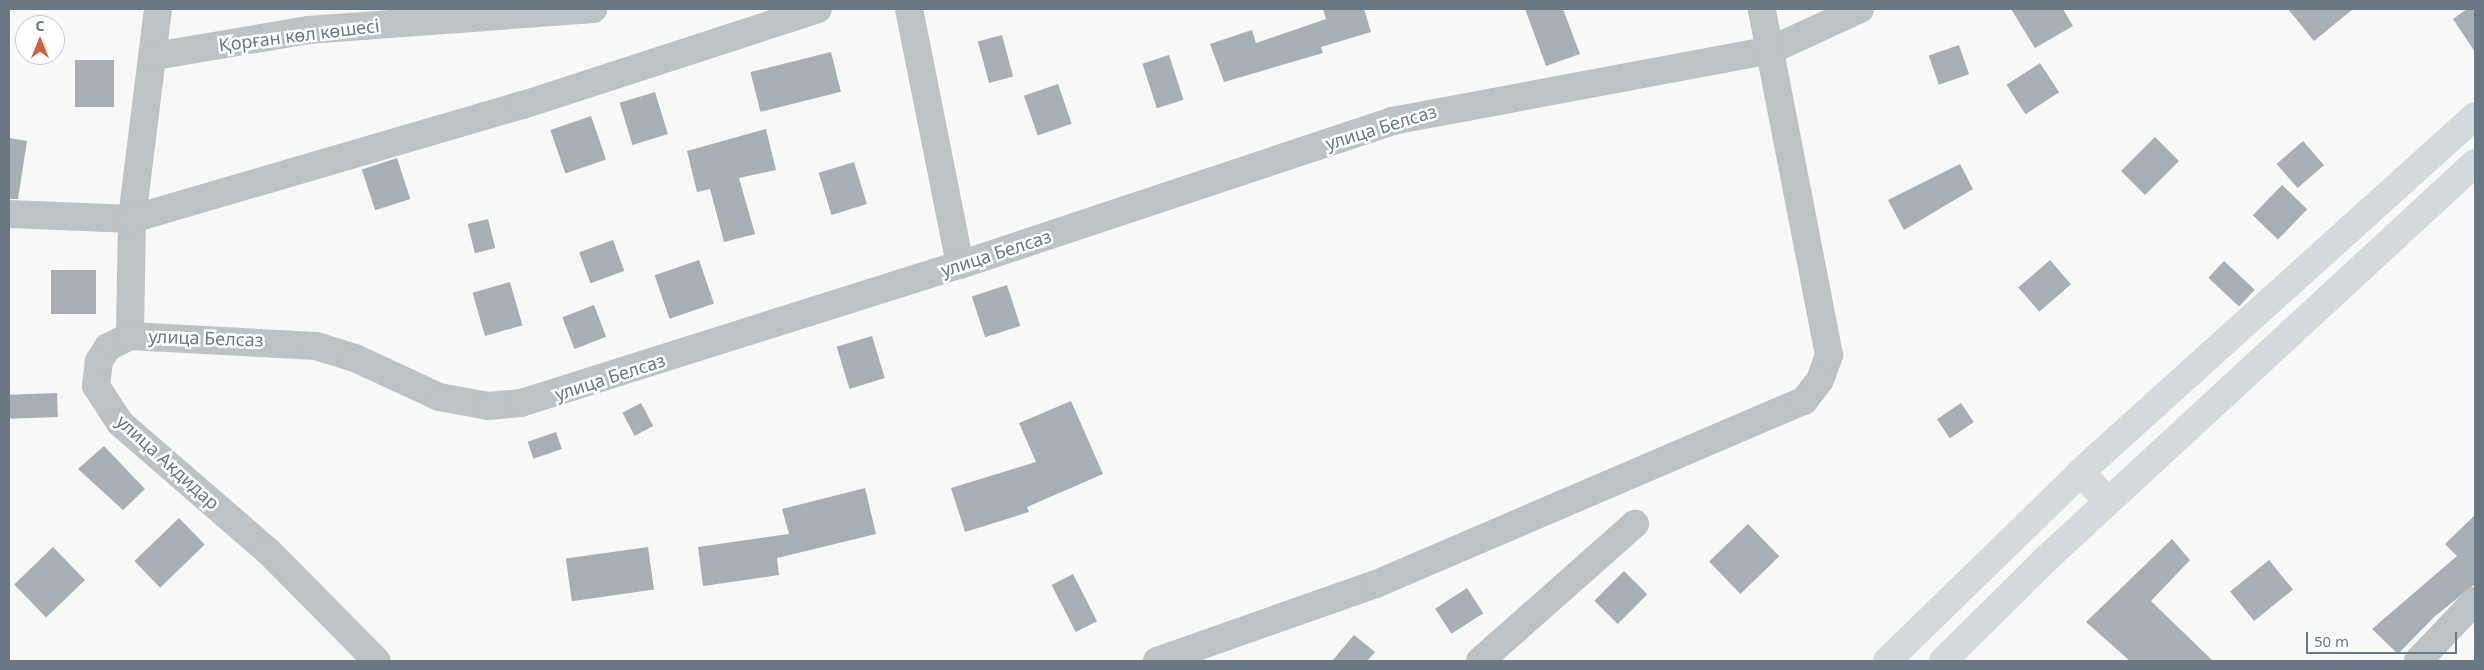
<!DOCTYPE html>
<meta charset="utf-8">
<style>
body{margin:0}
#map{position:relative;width:2484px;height:670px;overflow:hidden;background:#f8f8f6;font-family:"Noto Sans",sans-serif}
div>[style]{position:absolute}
.building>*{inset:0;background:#a8afb4;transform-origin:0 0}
.minor>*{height:28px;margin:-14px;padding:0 14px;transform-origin:14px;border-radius:14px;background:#bdc2c5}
.major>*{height:28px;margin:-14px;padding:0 14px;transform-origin:14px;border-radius:14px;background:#d5d9dc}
.highway>*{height:28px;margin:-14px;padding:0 14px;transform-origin:14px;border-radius:14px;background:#d5d9dc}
span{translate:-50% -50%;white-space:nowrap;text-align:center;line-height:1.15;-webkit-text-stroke:5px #fff;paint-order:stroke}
.street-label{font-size:18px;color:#6a7883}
.frame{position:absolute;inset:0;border:10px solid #6a7883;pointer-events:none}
.north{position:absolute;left:15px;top:15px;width:50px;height:50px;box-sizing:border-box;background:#fff;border:1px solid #c3c9cd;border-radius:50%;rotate:0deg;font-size:14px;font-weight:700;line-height:20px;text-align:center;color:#6a7883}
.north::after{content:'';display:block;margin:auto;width:18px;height:22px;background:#d1623c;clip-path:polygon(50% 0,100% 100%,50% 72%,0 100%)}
.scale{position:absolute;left:2306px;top:632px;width:151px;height:22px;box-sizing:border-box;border:2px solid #6a7883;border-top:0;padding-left:6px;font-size:15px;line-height:18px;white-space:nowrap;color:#6a7883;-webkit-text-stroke:4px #fff;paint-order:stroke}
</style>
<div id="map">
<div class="building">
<i style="clip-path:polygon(1323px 9px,1364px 9px,1371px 32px,1321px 47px,1323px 53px,1224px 82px,1210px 44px,1252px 30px,1256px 43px,1326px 19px)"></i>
<i style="clip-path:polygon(1525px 9px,1563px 9px,1580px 54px,1546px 66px)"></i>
<i style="clip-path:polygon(2011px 9px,2063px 9px,2073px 26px,2035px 48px)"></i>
<i style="clip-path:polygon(2288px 9px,2353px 9px,2314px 41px)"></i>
<i style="clip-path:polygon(2467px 9px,2475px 9px,2475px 52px,2453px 19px)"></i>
<i style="left:1002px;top:35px;width:43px;height:25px;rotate:75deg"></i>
<i style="left:1959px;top:45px;width:31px;height:32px;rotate:71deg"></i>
<i style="left:831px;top:52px;width:41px;height:83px;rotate:76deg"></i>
<i style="left:1169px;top:55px;width:47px;height:28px;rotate:72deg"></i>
<i style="left:75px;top:60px;width:39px;height:47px"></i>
<i style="left:2040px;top:63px;width:35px;height:40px;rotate:57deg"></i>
<i style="left:1058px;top:84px;width:42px;height:36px;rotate:71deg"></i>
<i style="left:655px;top:92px;width:44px;height:37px;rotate:73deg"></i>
<i style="left:591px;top:116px;width:46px;height:43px;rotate:71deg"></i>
<i style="clip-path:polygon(766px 129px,776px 170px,739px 178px,755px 234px,724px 242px,710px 189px,697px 192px,687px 151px)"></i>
<i style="left:2155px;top:137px;width:34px;height:48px;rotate:45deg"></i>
<i style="clip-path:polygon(9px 138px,27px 141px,18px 199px,9px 199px)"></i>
<i style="left:2303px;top:141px;width:32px;height:35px;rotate:49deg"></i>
<i style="left:397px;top:158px;width:43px;height:37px;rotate:72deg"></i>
<i style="left:854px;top:162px;width:44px;height:37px;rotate:73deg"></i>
<i style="clip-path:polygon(1960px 164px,1973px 189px,1904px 230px,1888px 200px)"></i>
<i style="left:2282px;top:185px;width:35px;height:42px;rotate:44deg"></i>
<i style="left:488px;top:219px;width:30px;height:21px;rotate:76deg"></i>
<i style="left:613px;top:240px;width:33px;height:36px;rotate:70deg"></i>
<i style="left:699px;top:260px;width:46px;height:47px;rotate:71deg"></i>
<i style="left:2050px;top:260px;width:32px;height:42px;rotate:49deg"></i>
<i style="left:2224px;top:261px;width:42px;height:23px;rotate:43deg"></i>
<i style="left:51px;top:270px;width:45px;height:44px"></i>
<i style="left:510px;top:282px;width:45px;height:39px;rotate:74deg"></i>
<i style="left:1007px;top:285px;width:43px;height:37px;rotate:72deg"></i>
<i style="left:594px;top:305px;width:34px;height:34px;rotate:69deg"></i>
<i style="left:872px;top:336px;width:44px;height:37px;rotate:73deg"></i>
<i style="left:57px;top:393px;width:24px;height:48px;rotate:88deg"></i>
<i style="clip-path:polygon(1071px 401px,1103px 474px,1027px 507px,1029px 512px,965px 532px,951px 488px,1036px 462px,1019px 423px)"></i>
<i style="left:641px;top:403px;width:26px;height:21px;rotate:62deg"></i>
<i style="left:1961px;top:403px;width:23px;height:29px;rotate:56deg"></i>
<i style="left:556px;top:432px;width:18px;height:30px;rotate:71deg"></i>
<i style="clip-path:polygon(104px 446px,145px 489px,123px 510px,78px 469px)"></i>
<i style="clip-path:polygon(865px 488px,876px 534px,777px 558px,779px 575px,703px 586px,698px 547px,789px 534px,782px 509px)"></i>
<i style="clip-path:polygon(2475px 515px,2475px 584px,2434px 617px,2398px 654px,2372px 629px,2457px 556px,2445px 544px)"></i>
<i style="left:179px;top:518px;width:37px;height:62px;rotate:46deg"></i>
<i style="left:1748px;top:524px;width:45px;height:54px;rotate:46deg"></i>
<i style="clip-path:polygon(2172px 539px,2190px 560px,2151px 601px,2213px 661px,2130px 661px,2086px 622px)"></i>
<i style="left:53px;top:547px;width:46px;height:54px;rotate:46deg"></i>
<i style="left:648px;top:547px;width:43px;height:83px;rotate:82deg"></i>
<i style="left:2269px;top:560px;width:38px;height:50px;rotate:51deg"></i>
<i style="left:1624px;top:571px;width:33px;height:42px;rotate:45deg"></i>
<i style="left:1073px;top:574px;width:53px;height:24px;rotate:63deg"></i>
<i style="left:1467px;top:588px;width:30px;height:38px;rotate:57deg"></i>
<i style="clip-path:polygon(1354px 635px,1375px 652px,1367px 661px,1332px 661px)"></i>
</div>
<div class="minor">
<i style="left:158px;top:9px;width:212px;rotate:97.1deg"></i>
<i style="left:132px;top:219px;width:117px;rotate:91deg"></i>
<i style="left:130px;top:336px;width:25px;rotate:153deg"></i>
<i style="left:108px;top:347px;width:17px;rotate:123deg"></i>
<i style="left:99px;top:361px;width:25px;rotate:97deg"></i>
<i style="left:96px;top:386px;width:44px;rotate:57deg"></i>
<i style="left:120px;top:423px;width:197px;rotate:40.9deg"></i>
<i style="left:269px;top:552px;width:153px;rotate:45.3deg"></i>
<i style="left:909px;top:9px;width:261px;rotate:78.7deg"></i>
<i style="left:155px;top:56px;width:155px;rotate:-9.6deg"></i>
<i style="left:308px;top:30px;width:286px;rotate:-4.2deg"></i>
<i style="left:9px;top:214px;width:123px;rotate:2.3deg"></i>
<i style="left:132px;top:219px;width:407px;rotate:-16.3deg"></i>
<i style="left:523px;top:105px;width:310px;rotate:-18deg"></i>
<i style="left:130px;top:336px;width:186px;rotate:3.1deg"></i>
<i style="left:316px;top:346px;width:41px;rotate:17.1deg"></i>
<i style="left:355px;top:358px;width:93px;rotate:24.9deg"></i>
<i style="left:439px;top:397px;width:50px;rotate:10.4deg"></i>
<i style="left:488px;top:406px;width:33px;rotate:-5deg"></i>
<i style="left:521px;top:403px;width:460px;rotate:-17.5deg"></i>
<i style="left:960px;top:265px;width:455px;rotate:-18.4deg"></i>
<i style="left:1392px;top:121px;width:386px;rotate:-10.6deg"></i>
<i style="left:1771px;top:50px;width:98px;rotate:-24.7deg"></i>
<i style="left:1157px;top:661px;width:232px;rotate:-19.4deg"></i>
<i style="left:1376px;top:584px;width:465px;rotate:-23.2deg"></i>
<i style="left:1804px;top:401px;width:26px;rotate:-53deg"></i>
<i style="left:1820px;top:380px;width:27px;rotate:-70deg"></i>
<i style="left:1829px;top:355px;width:352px;rotate:-101deg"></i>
<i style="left:1480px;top:661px;width:207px;rotate:-41.5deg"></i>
<i style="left:2418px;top:661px;width:83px;rotate:-46.5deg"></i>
</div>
<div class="major">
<i style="left:1887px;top:661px;width:291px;rotate:-44.2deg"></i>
<i style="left:2096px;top:458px;width:510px;rotate:-42.06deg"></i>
<i style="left:1943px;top:661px;width:145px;rotate:-44.7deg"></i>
<i style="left:2046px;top:559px;width:584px;rotate:-42.71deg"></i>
</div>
<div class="highway">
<i style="left:2080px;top:472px;width:40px;rotate:46deg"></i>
</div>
<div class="street-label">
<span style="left:299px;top:35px;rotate:-7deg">Қорған көл көшесі</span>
<span style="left:1381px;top:127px;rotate:-17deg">улица Белсаз</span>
<span style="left:996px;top:253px;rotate:-18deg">улица Белсаз</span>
<span style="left:206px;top:338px;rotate:2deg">улица Белсаз</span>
<span style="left:610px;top:377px;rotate:-18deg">улица Белсаз</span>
<span style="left:168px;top:462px;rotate:42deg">улица Акдидар</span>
</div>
<div class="frame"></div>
<div class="north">С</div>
<div class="scale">50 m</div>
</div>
